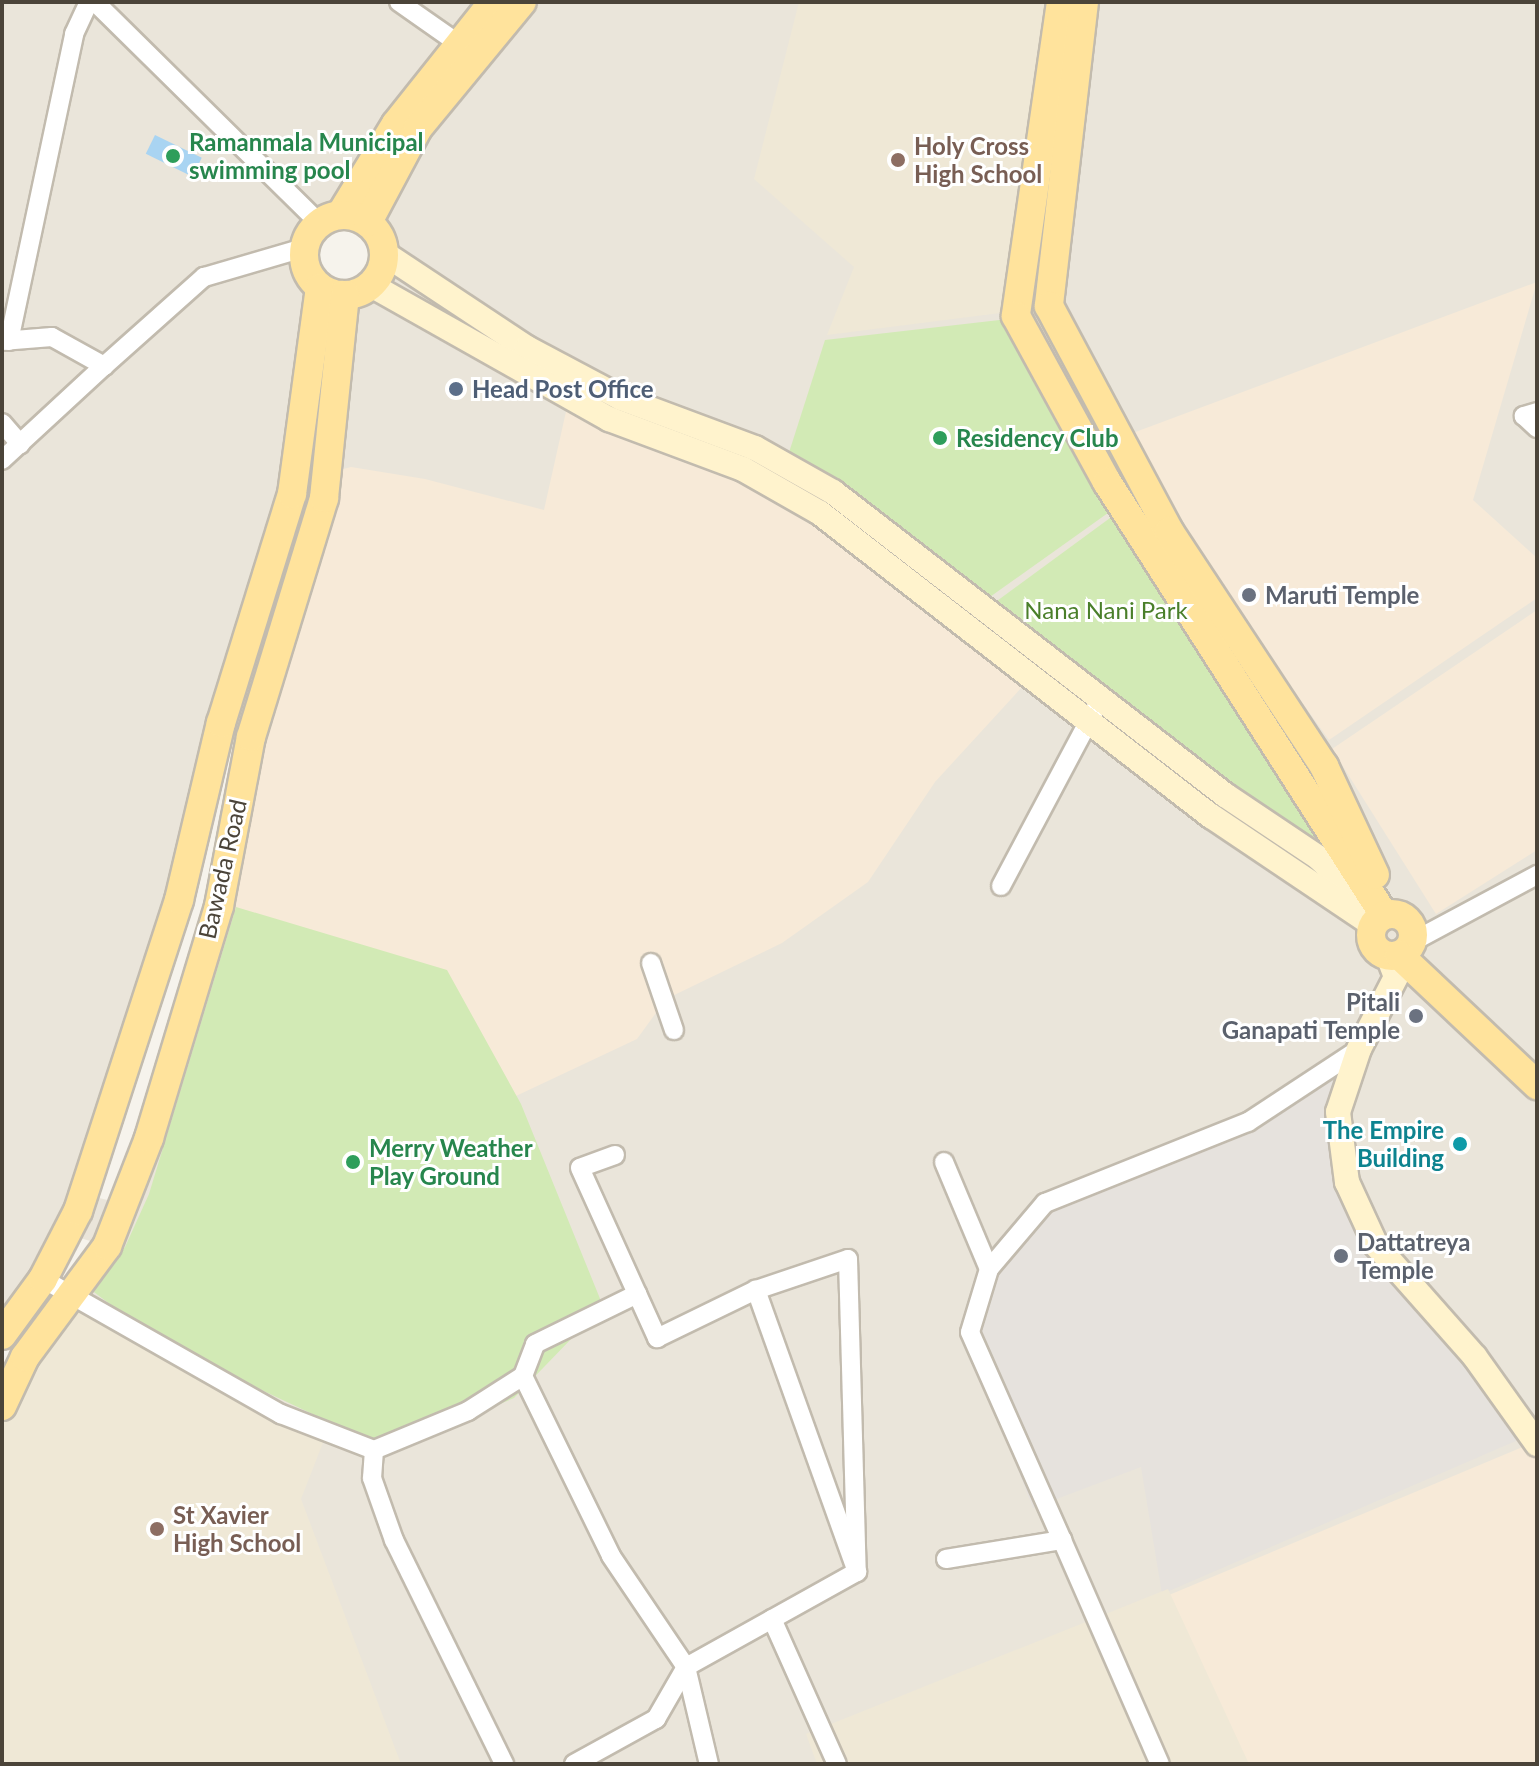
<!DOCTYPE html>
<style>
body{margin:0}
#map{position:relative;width:1539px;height:1766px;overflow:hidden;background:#f6f3ec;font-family:Lato,sans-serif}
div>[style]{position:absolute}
.residential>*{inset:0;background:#eae5da}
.commercial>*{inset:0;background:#f7ead8}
.industrial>*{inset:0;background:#e6e2dd}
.education>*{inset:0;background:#efe8d6}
.green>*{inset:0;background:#d2eab5}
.water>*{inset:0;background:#a9d4f2;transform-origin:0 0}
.roads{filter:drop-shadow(2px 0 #c2bbae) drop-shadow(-2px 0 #c2bbae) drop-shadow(0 2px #c2bbae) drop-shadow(0 -2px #c2bbae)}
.street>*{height:18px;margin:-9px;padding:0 9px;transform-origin:9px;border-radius:9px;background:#fff}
.secondary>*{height:24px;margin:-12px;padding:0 12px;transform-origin:12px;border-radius:12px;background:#fff3cd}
.primary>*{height:28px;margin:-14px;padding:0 14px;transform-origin:14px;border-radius:14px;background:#ffe39c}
.primary>.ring{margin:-14px;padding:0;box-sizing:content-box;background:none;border:28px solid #ffe39c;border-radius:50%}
.dots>*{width:22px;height:22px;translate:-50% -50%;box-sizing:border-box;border:4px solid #fff;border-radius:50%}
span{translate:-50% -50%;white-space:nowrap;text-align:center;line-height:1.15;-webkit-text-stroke:6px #fff;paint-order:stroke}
.leisure-label{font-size:24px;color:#27864d;font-weight:700}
.left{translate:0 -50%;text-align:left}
.education-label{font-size:24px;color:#785e54;font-weight:700}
.service-label{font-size:24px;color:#4e5e75;font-weight:700}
.worship-label{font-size:24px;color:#5b616d;font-weight:700}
.right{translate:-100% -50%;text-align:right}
.park-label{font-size:24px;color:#4a7f2a}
.street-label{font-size:24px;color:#4b4439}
.culture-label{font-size:24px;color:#0d838f;font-weight:700}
.frame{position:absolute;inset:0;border:4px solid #4b4439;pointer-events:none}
</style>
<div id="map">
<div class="residential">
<i style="clip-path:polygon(2px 2px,486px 2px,313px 225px,311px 251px,325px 274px,299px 452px,99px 1144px,2px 1328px)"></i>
<i style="clip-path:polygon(527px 2px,1537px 2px,1537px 1764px,2px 1764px,2px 1413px,106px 1246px,71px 1235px,86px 1195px,125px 1204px,213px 918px,358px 306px,380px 288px,385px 264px,366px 234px,391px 183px)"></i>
</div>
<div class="commercial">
<i style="clip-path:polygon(1537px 282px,1473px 500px,1537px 558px,1537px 598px,1329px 740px,1114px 440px)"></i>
<i style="clip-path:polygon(569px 398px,743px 469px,1033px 675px,935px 782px,868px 882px,782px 943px,666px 999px,637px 1039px,503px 1102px,429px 969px,219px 906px,328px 473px,351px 467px,425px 479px,544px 510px)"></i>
<i style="clip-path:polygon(1537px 610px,1537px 850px,1436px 914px,1332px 749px)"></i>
<i style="clip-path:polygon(1525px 1446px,1537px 1461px,1537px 1764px,1248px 1764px,1169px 1595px)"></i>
</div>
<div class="industrial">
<i style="clip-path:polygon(1351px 1049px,1339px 1182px,1525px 1437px,1162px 1594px,1141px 1467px,1033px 1508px,970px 1348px,981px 1269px,1038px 1202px,1230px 1125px)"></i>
</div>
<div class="education">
<i style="clip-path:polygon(799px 2px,1060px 2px,1016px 311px,827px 335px,854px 267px,754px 179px)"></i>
<i style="clip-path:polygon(66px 1293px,326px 1435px,301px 1499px,401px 1764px,2px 1764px,2px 1392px)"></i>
<i style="clip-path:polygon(1168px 1589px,1249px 1764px,817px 1764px,806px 1734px)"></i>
</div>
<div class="green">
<i style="clip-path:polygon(1017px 318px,1122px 503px,980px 604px,785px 465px,825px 340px)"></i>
<i style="clip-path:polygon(1125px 507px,1384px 915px,986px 609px)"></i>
<i style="clip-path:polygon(236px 907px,447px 970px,521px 1104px,603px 1306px,514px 1398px,391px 1451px,217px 1369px,140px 1327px,86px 1286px,125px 1247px,149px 1194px)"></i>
</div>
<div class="water">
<i style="left:155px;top:135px;width:52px;height:21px;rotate:26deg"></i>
</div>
<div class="roads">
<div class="street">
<i style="left:95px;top:2px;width:315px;rotate:44.6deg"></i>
<i style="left:399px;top:2px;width:73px;rotate:35deg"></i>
<i style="left:2px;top:341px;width:50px;rotate:-4.6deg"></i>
<i style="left:52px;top:337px;width:60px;rotate:29.1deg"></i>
<i style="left:104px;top:366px;width:134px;rotate:-41.7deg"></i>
<i style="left:204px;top:277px;width:103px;rotate:-16.3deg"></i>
<i style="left:9px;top:341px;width:314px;rotate:-78deg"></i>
<i style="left:74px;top:34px;width:35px;rotate:-65deg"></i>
<i style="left:1537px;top:412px;width:14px;rotate:163deg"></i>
<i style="left:1524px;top:416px;width:18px;rotate:43deg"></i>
<i style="left:2px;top:423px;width:28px;rotate:49deg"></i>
<i style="left:2px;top:460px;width:139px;rotate:-42.7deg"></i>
<i style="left:1001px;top:886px;width:213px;rotate:-62deg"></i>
<i style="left:1412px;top:942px;width:142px;rotate:-28.2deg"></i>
<i style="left:651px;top:963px;width:71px;rotate:71.1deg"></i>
<i style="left:615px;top:1155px;width:37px;rotate:160deg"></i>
<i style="left:580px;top:1168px;width:187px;rotate:65.6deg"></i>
<i style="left:657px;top:1338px;width:110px;rotate:-25.9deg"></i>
<i style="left:756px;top:1290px;width:97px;rotate:-18.6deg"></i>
<i style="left:848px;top:1259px;width:313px;rotate:88.4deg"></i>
<i style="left:944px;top:1162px;width:116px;rotate:67.2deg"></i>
<i style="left:43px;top:1279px;width:274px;rotate:29.6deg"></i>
<i style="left:281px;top:1414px;width:100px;rotate:21.2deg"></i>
<i style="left:374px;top:1450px;width:102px;rotate:-22.5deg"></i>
<i style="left:468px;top:1411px;width:65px;rotate:-32.5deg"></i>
<i style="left:523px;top:1376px;width:200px;rotate:63.9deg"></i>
<i style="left:611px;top:1556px;width:134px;rotate:56deg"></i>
<i style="left:686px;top:1667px;width:100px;rotate:76.7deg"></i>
<i style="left:523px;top:1376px;width:34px;rotate:-69deg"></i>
<i style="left:535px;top:1344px;width:114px;rotate:-26.1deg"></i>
<i style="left:374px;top:1450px;width:28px;rotate:94deg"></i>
<i style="left:372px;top:1478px;width:66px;rotate:70.5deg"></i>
<i style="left:394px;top:1540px;width:250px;rotate:63.8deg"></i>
<i style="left:1062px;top:1540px;width:244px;rotate:66.4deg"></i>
<i style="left:946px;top:1559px;width:118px;rotate:-9.3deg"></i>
<i style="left:1062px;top:1540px;width:227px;rotate:-113.9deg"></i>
<i style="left:970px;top:1332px;width:66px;rotate:-73.2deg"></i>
<i style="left:989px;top:1269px;width:87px;rotate:-49.7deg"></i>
<i style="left:1045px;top:1203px;width:219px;rotate:-21.8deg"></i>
<i style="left:1248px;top:1122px;width:133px;rotate:-33.3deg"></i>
<i style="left:772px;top:1619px;width:159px;rotate:65.9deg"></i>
<i style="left:574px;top:1764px;width:94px;rotate:-28.8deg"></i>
<i style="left:656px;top:1719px;width:60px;rotate:-60deg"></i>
<i style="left:686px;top:1667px;width:196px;rotate:-29.1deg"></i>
<i style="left:857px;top:1572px;width:300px;rotate:-109.7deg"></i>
</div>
<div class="secondary">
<i style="left:385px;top:254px;width:170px;rotate:33.5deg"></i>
<i style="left:527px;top:348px;width:106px;rotate:28deg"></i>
<i style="left:621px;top:398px;width:143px;rotate:20.5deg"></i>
<i style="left:755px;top:448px;width:90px;rotate:29.4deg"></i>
<i style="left:833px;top:492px;width:495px;rotate:37.7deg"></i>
<i style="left:1225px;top:795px;width:113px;rotate:33.8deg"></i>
<i style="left:1319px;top:858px;width:75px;rotate:43.9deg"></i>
<i style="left:371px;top:285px;width:273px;rotate:29.4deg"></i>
<i style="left:609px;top:419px;width:143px;rotate:20.5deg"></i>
<i style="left:743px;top:469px;width:89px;rotate:29.7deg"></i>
<i style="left:820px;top:513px;width:495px;rotate:37.8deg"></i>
<i style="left:1211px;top:816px;width:192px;rotate:33.9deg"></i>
<i style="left:1388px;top:956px;width:22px;rotate:69deg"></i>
<i style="left:1396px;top:977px;width:81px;rotate:117.2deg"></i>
<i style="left:1359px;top:1049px;width:66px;rotate:108.4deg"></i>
<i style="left:1338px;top:1112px;width:71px;rotate:82.7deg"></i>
<i style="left:1347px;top:1182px;width:69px;rotate:65.3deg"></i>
<i style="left:1376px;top:1245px;width:149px;rotate:48.5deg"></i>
<i style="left:1475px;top:1357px;width:107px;rotate:54.5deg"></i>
</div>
<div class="primary">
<i style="left:1061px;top:2px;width:317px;rotate:98.2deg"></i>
<i style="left:1016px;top:316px;width:189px;rotate:61.3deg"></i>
<i style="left:1107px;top:482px;width:514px;rotate:57.39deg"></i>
<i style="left:1084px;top:2px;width:306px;rotate:96.6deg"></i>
<i style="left:1049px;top:306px;width:255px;rotate:61.9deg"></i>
<i style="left:1169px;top:531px;width:282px;rotate:56.6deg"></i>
<i style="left:1324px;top:766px;width:120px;rotate:64.9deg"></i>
<i style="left:341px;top:214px;width:105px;rotate:-58.6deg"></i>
<i style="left:396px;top:124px;width:156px;rotate:-51.5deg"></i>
<i class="ring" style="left:304px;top:215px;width:52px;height:52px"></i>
<i style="left:368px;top:222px;width:106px;rotate:-62deg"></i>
<i style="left:418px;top:128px;width:163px;rotate:-50.5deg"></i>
<i class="ring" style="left:1371px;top:914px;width:14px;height:14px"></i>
<i style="left:1399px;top:955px;width:190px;rotate:43.3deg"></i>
<i style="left:2px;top:1335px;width:69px;rotate:-53.8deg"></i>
<i style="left:43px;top:1279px;width:76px;rotate:-62.8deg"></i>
<i style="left:78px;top:1211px;width:327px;rotate:-72deg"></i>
<i style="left:179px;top:900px;width:182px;rotate:-76.7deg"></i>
<i style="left:221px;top:723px;width:240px;rotate:-72.8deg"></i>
<i style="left:292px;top:494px;width:208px;rotate:-82.3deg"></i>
<i style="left:2px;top:1406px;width:54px;rotate:-64.9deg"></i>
<i style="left:25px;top:1357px;width:138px;rotate:-53.5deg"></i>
<i style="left:107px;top:1246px;width:116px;rotate:-68.7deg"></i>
<i style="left:149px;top:1138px;width:242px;rotate:-73.2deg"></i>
<i style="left:219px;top:906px;width:172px;rotate:-79.3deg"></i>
<i style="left:251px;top:737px;width:250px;rotate:-73deg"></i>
<i style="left:324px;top:498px;width:204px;rotate:-84.1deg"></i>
</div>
</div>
<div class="dots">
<i style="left:173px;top:156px;background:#2e9e5b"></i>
<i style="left:898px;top:160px;background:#8d6e63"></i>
<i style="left:456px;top:389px;background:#5c6f8a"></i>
<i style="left:940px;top:438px;background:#2e9e5b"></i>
<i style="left:1249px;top:595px;background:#6b7280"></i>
<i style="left:1416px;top:1016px;background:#6b7280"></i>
<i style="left:1460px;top:1144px;background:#0f9aa8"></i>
<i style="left:353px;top:1162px;background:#2e9e5b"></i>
<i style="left:1341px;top:1256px;background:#6b7280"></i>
<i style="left:157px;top:1529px;background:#8d6e63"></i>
</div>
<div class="leisure-label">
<span class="left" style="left:189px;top:156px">Ramanmala Municipal<br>swimming pool</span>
<span class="left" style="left:956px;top:438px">Residency Club</span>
<span class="left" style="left:369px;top:1162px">Merry Weather<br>Play Ground</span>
</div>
<div class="education-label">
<span class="left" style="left:914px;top:160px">Holy Cross<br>High School</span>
<span class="left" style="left:173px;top:1529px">St Xavier<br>High School</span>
</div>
<div class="service-label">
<span class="left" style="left:472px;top:389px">Head Post Office</span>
</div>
<div class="worship-label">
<span class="left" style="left:1265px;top:595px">Maruti Temple</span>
<span class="right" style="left:1400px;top:1016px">Pitali<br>Ganapati Temple</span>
<span class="left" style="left:1357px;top:1256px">Dattatreya<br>Temple</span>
</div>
<div class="park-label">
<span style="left:1106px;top:610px">Nana Nani Park</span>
</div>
<div class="street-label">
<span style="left:222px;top:869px;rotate:-77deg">Bawada Road</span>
</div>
<div class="culture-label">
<span class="right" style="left:1444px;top:1144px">The Empire<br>Building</span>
</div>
<div class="frame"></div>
</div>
